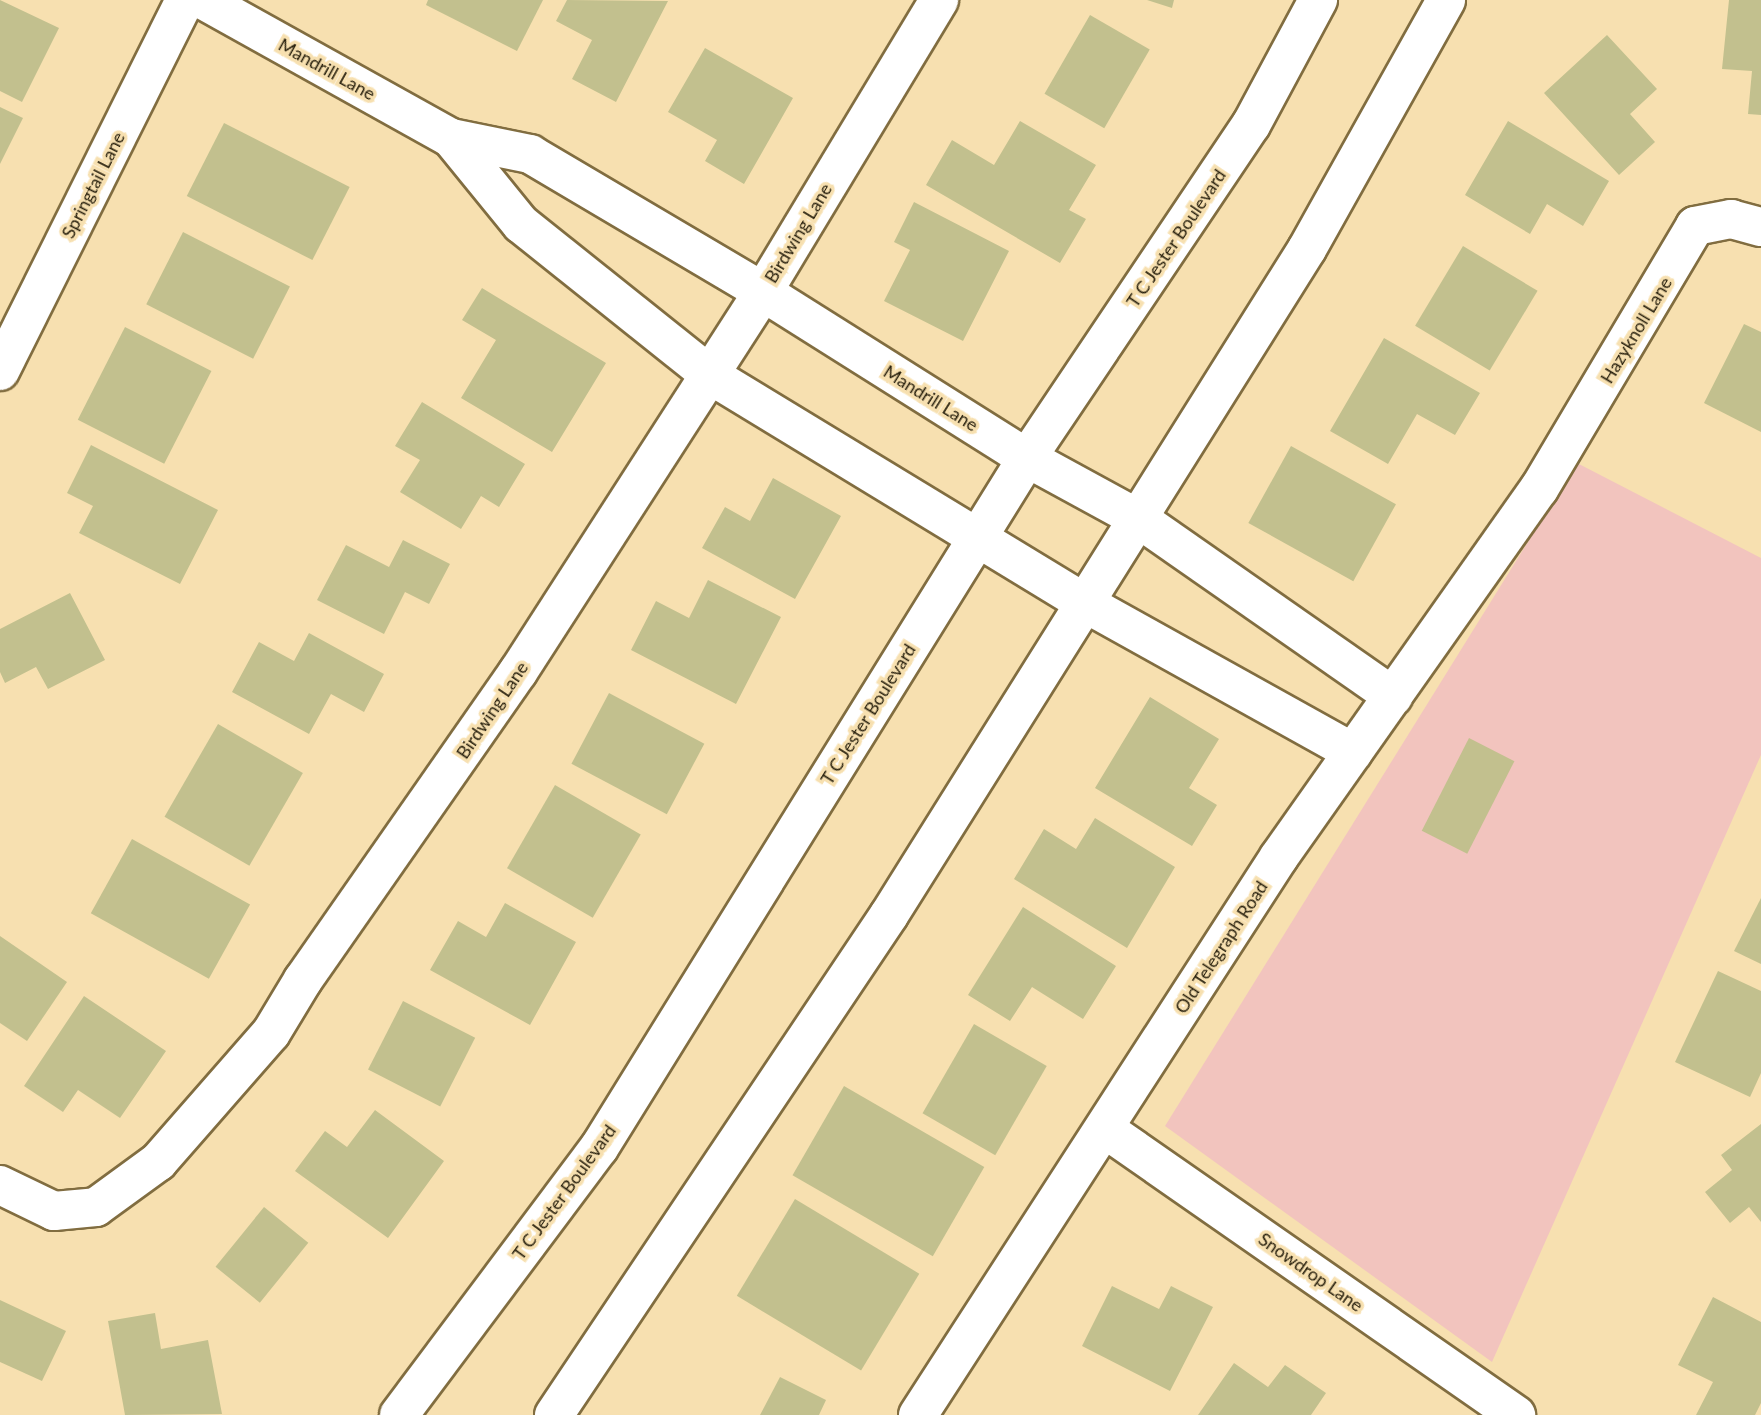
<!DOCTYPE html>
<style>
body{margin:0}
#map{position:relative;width:1761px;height:1415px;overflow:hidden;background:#f7e0b0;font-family:Lato,sans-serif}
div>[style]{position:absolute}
.green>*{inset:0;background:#f2c4be}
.building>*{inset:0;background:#c2c08e;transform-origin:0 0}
.roads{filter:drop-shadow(2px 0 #816d40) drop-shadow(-2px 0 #816d40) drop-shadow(0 2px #816d40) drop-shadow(0 -2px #816d40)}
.minor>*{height:38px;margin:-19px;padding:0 19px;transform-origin:19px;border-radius:19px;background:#fff}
.secondary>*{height:38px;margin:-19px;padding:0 19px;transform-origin:19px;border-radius:19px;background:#fff}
span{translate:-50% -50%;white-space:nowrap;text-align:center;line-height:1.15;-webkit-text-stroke:7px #f7e0b0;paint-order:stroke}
.street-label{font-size:18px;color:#29210e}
</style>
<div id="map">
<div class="green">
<i style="clip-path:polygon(1577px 463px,1761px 558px,1761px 755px,1492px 1362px,1165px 1126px)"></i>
</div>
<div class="building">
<i style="clip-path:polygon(0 0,59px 28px,22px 102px,0 91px)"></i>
<i style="clip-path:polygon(428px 0,543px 0,517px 51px,426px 5px)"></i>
<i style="clip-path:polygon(567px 0,668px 1px,616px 102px,572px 79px,592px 40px,556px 21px)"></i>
<i style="clip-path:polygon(1147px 0,1174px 0,1172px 8px)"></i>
<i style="clip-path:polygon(1729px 0,1761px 0,1761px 115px,1748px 114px,1752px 71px,1722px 69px)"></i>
<i style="left:1090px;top:15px;width:69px;height:91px;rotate:30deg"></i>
<i style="clip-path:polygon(1607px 35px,1657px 89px,1630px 114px,1655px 142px,1619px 175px,1544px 93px)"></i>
<i style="clip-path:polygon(705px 48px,793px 98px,744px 184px,705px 161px,717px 140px,668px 112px)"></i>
<i style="clip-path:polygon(0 107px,23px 118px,0 164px)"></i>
<i style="clip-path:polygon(1020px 121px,1096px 165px,1069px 210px,1086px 219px,1060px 263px,926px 185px,952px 140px,994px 165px)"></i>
<i style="clip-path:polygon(1508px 121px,1609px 181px,1583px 226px,1547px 204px,1530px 234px,1465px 195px)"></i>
<i style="left:224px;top:123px;width:141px;height:82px;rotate:27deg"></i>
<i style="clip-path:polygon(914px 202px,1009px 251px,963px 341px,884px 301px,910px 250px,894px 242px)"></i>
<i style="left:183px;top:232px;width:120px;height:81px;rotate:27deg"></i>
<i style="left:1463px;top:246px;width:87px;height:93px;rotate:31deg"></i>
<i style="clip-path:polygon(482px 288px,606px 363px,552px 452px,461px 398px,496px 340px,462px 320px)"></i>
<i style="clip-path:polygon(1744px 324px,1761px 332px,1761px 432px,1704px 403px)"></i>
<i style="left:125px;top:327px;width:97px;height:104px;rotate:27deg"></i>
<i style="clip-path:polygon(1384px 338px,1480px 393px,1455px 435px,1417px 414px,1388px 464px,1330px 431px)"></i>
<i style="clip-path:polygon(422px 402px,525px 464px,499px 507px,481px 496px,461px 529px,400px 492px,420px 460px,395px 446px)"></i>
<i style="clip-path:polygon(91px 445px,218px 510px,180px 584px,79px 533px,93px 506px,67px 493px)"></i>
<i style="left:1291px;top:446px;width:120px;height:88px;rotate:29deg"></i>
<i style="clip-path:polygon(773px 478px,841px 516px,795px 599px,702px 548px,725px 507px,750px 521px)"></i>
<i style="clip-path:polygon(403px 540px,450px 564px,429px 604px,405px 592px,384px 634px,317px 600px,346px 545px,389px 567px)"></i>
<i style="clip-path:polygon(708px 580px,781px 617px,736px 704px,631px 650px,656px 601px,689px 618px)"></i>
<i style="clip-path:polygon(70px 593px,105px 660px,48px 689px,36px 667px,5px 683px,0 672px,0 629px)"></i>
<i style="clip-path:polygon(309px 633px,384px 674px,364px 712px,331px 694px,309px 734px,232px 692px,259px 642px,294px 661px)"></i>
<i style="left:609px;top:693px;width:108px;height:80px;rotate:28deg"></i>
<i style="clip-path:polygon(1150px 697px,1219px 739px,1189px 788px,1217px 805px,1192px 846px,1095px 788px)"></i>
<i style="left:218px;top:724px;width:98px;height:107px;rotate:30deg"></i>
<i style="left:1469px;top:738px;width:51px;height:104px;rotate:27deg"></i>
<i style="left:555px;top:785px;width:99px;height:96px;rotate:30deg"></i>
<i style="clip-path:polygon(1095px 818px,1175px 867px,1127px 948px,1014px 879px,1044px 829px,1076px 849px)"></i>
<i style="left:132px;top:839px;width:135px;height:85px;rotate:29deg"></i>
<i style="clip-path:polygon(1761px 898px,1761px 964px,1734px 951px)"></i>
<i style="clip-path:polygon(505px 903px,576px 942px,530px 1025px,430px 970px,458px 921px,486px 937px)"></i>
<i style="clip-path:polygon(1023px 907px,1116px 966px,1083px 1019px,1032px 987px,1010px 1021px,968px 995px)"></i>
<i style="clip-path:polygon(0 936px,67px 982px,27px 1041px,0 1023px)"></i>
<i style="clip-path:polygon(1718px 971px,1761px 991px,1761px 1073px,1750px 1097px,1675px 1062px)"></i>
<i style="clip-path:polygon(84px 996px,166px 1051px,120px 1118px,78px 1090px,63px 1112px,24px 1086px)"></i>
<i style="left:403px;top:1001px;width:81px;height:77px;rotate:27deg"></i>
<i style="left:974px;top:1024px;width:84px;height:103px;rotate:30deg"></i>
<i style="left:844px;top:1086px;width:162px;height:103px;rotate:30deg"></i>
<i style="clip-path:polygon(375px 1110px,444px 1161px,388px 1238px,295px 1171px,325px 1131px,347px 1147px)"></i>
<i style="clip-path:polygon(1761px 1124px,1761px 1222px,1749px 1207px,1730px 1223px,1705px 1192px,1732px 1170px,1721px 1155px)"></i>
<i style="left:795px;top:1199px;width:145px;height:113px;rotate:31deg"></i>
<i style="left:264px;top:1207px;width:57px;height:77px;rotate:39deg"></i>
<i style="clip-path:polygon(1112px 1286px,1159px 1309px,1171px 1286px,1213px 1307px,1170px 1391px,1082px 1346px)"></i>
<i style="clip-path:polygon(1713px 1297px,1761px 1322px,1761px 1403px,1755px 1415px,1696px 1415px,1713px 1382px,1678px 1365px)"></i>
<i style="clip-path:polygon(0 1300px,66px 1331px,42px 1381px,0 1362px)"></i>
<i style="clip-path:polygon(155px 1313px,161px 1349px,208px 1340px,222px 1414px,125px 1415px,108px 1321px)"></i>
<i style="clip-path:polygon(1234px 1363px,1268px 1387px,1285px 1365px,1326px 1393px,1311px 1415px,1198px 1415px)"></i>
<i style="clip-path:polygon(780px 1377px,826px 1400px,819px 1415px,760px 1415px)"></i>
</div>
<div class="roads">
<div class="minor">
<i style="left:203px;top:0;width:284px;rotate:29.1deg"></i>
<i style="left:451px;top:138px;width:81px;rotate:11.4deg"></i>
<i style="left:530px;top:154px;width:271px;rotate:30.6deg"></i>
<i style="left:763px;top:292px;width:312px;rotate:32.2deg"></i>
<i style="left:1027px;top:458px;width:128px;rotate:28.6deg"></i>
<i style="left:1139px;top:519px;width:310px;rotate:34.9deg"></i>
<i style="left:451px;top:138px;width:111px;rotate:50.9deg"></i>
<i style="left:521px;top:224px;width:242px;rotate:38.6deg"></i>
<i style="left:710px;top:375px;width:437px;rotate:31.3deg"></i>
<i style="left:1083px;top:602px;width:309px;rotate:29.1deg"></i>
<i style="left:0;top:371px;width:415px;rotate:-63.5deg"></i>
<i style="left:1105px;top:1129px;width:501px;rotate:34.83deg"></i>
<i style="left:0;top:1185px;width:60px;rotate:25.7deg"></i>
<i style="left:54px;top:1211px;width:42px;rotate:-5.4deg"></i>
<i style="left:96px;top:1207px;width:77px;rotate:-36deg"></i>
<i style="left:158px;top:1162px;width:171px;rotate:-48.8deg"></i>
<i style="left:271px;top:1033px;width:62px;rotate:-58.9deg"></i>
<i style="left:303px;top:980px;width:376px;rotate:-55.1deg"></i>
<i style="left:518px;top:672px;width:452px;rotate:-57.2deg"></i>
<i style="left:763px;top:292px;width:341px;rotate:-58.9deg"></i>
<i style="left:918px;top:1415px;width:665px;rotate:-57.1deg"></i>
<i style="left:1279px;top:857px;width:451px;rotate:-54.8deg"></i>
<i style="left:1539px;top:489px;width:306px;rotate:-59.3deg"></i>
<i style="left:1695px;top:226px;width:37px;rotate:-11deg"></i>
<i style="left:1731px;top:219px;width:31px;rotate:15deg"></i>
</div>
<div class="secondary">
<i style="left:399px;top:1415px;width:334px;rotate:-53.2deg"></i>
<i style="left:599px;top:1148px;width:812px;rotate:-58.19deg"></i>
<i style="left:1027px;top:458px;width:401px;rotate:-56.1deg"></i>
<i style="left:1251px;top:125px;width:142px;rotate:-61.8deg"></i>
<i style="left:554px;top:1415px;width:602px;rotate:-56.18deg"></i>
<i style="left:889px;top:915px;width:786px;rotate:-57.89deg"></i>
<i style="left:1307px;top:249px;width:285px;rotate:-60.8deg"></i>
</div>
</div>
<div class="street-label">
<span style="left:327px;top:69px;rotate:29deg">Mandrill Lane</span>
<span style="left:93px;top:185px;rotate:-63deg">Springtail Lane</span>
<span style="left:798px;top:233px;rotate:-59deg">Birdwing Lane</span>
<span style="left:1176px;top:238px;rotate:-56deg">T C Jester Boulevard</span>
<span style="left:1636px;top:330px;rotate:-59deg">Hazyknoll Lane</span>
<span style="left:931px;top:398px;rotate:32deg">Mandrill Lane</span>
<span style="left:492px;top:710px;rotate:-56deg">Birdwing Lane</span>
<span style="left:868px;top:714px;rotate:-58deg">T C Jester Boulevard</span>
<span style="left:1221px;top:947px;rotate:-57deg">Old Telegraph Road</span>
<span style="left:564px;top:1192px;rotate:-54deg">T C Jester Boulevard</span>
<span style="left:1311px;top:1272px;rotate:35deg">Snowdrop Lane</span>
</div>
</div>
